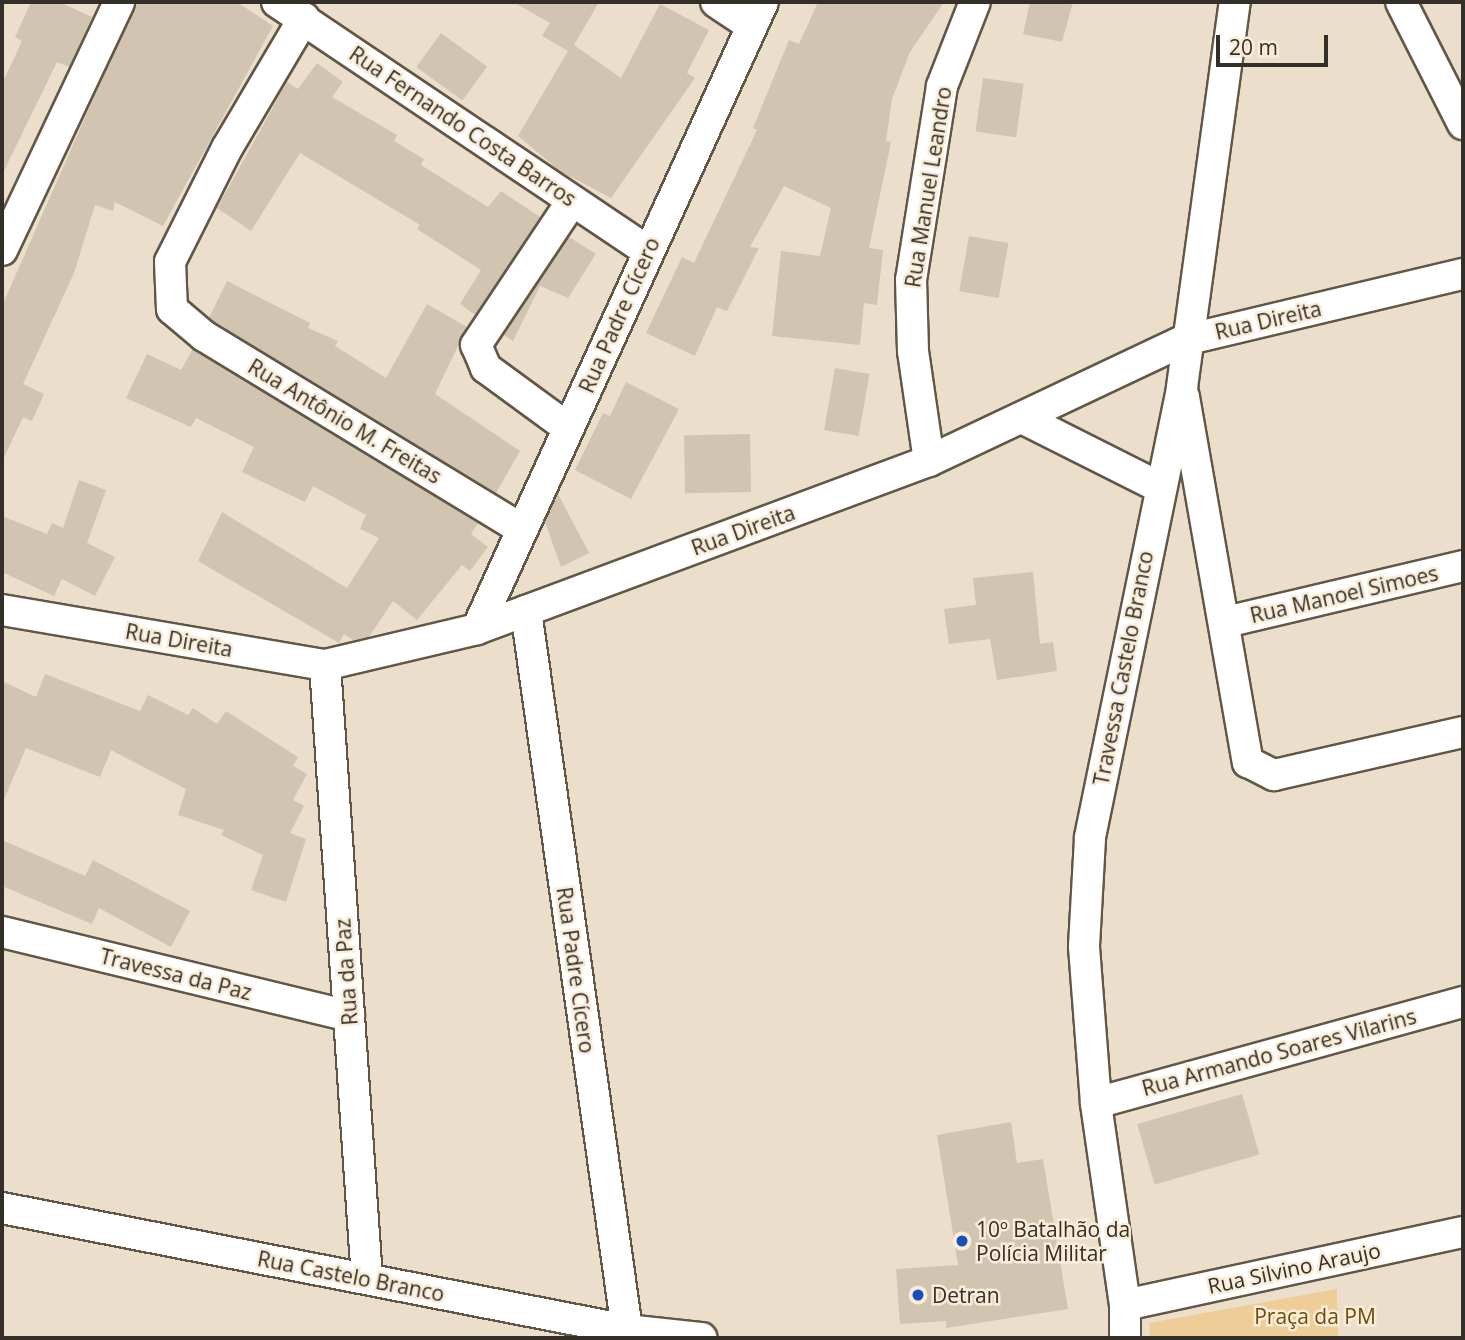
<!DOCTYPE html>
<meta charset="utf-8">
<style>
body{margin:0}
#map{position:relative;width:1465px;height:1340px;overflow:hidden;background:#ebdfcb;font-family:"Open Sans",sans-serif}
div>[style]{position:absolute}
.green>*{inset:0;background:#efcd99}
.building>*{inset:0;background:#d1c4b1;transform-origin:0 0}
.roads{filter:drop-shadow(2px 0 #625746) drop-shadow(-2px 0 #625746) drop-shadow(0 2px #625746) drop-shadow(0 -2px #625746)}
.street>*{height:30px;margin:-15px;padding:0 15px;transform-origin:15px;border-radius:15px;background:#fff}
.dots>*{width:19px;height:19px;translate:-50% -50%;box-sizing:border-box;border:4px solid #f9ecd8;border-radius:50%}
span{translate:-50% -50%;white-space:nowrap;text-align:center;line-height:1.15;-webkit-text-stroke:5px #f9ecd8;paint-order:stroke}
.street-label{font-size:21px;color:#342f28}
.poi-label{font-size:21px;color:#342f28}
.left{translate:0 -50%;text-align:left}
.park-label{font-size:21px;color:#6f4d08}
.frame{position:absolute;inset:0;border:4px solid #342f28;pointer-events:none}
.scale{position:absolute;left:1216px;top:35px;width:112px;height:32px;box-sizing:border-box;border:4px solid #342f28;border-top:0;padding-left:9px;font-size:21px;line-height:24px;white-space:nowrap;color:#342f28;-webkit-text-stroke:5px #f9ecd8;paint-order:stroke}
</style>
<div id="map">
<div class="green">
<i style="clip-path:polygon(1337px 1289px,1338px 1338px,1150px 1338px,1149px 1323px)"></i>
</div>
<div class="building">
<i style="clip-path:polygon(31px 2px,59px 2px,92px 17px,69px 67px,57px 62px,2px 175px,2px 84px,22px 41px,15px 37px)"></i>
<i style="clip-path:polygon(136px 2px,237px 2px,273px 26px,163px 226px,115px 202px,113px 211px,95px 205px,74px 273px,23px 384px,44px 394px,32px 421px,23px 417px,2px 462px,2px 306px)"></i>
<i style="clip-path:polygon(513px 2px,599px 2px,574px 45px,621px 78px,660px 4px,709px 30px,687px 73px,695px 78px,611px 198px,560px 171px,518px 136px,568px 51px,542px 36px,550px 23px)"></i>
<i style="clip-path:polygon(818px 2px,944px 2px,910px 52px,892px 99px,886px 141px,891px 142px,869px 248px,883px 250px,877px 305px,864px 303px,860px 345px,772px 336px,781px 251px,820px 256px,831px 208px,784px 186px,750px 247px,759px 248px,727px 311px,717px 307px,695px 356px,646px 333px,682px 257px,694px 263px,757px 130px,753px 128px,789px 40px,799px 44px)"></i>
<i style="clip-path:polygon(1030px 2px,1073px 2px,1062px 42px,1023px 34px)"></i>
<i style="left:441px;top:33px;width:57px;height:42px;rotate:36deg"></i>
<i style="clip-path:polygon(317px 63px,343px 82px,332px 97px,397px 135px,394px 141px,424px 159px,421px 165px,488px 207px,501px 191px,540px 217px,475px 315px,460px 304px,481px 270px,417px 229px,420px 225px,300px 153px,251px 231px,217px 208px,287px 82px,298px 89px)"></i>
<i style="left:983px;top:78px;width:41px;height:54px;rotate:8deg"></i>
<i style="left:969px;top:236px;width:40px;height:56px;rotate:10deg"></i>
<i style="clip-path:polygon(569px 237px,596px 254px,568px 298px,540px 286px,513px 341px,504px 335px)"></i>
<i style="clip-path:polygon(227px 281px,310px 323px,308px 328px,338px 341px,335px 346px,386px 378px,427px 304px,467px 327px,435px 394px,520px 451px,496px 493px,214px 322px,209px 318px)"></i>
<i style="clip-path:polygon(193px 349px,478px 523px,471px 534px,488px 547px,470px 571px,462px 565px,417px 620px,393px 601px,369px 637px,353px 640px,344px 634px,339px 643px,198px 561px,222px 512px,347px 588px,379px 538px,360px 529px,366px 515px,313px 486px,305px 502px,242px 472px,254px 447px,196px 418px,191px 427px,126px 398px,147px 354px,181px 370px)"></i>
<i style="left:835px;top:368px;width:35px;height:63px;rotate:10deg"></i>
<i style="clip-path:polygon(626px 382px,679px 409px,631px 499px,575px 470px,603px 413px,610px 416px)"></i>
<i style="left:750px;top:434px;width:58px;height:66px;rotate:89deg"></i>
<i style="clip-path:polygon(79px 480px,106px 490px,87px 543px,115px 557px,95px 596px,62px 579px,54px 596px,2px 572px,2px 516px,47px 534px,52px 523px,63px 528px)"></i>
<i style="clip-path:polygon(558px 494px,589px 553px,561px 567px,545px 522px)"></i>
<i style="clip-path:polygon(1033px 572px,1040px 644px,1053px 642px,1057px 671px,997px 680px,990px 639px,949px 644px,944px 609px,976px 605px,973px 578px)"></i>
<i style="clip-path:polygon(45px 674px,140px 711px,148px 695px,188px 715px,193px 708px,217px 724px,226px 711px,298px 757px,293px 766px,307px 774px,293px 800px,304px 806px,290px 833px,306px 839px,286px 902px,251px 890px,263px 855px,221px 835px,224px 830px,178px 815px,186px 789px,111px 750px,100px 777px,26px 748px,2px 804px,2px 681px,36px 697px)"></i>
<i style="clip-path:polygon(2px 840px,85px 876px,93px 860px,190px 911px,171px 947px,99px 908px,92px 924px,2px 886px)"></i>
<i style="left:1242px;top:1094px;width:63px;height:109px;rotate:74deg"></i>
<i style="clip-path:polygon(1011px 1122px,1017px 1163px,1043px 1159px,1068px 1309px,946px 1328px,946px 1321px,900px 1324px,896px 1269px,958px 1265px,937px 1135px)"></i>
</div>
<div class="roads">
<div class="street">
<i style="left:277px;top:2px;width:447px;rotate:33.9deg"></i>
<i style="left:716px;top:2px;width:43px;rotate:33.7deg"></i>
<i style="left:1401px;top:2px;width:137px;rotate:63.1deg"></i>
<i style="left:304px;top:18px;width:151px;rotate:120.6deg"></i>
<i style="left:227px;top:148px;width:127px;rotate:116.6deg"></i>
<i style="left:170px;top:262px;width:47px;rotate:87.6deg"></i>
<i style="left:172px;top:309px;width:42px;rotate:40.2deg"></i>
<i style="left:204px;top:336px;width:372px;rotate:31.3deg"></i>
<i style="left:2px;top:250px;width:274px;rotate:-64.7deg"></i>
<i style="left:1184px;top:397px;width:371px;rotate:80.1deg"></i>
<i style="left:1248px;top:762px;width:29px;rotate:27deg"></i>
<i style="left:1274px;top:775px;width:194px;rotate:-12.8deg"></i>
<i style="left:1024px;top:419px;width:151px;rotate:26.7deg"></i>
<i style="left:568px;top:428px;width:102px;rotate:-143.8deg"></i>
<i style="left:486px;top:368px;width:25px;rotate:-113deg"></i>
<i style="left:476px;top:345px;width:173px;rotate:-56.3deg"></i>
<i style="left:929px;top:461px;width:111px;rotate:-98.3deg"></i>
<i style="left:913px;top:351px;width:71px;rotate:-91.6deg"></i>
<i style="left:911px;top:280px;width:196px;rotate:-80.9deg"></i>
<i style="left:942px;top:86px;width:90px;rotate:-68.6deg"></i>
<i style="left:2px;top:610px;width:328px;rotate:9.7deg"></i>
<i style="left:325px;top:665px;width:156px;rotate:-13.3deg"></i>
<i style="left:477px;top:629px;width:482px;rotate:-20.4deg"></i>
<i style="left:929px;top:461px;width:283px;rotate:-25.3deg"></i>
<i style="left:1185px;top:340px;width:286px;rotate:-13.4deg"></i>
<i style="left:526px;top:611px;width:726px;rotate:82deg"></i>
<i style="left:1226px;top:622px;width:244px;rotate:-13.3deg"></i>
<i style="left:477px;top:629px;width:689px;rotate:-65.48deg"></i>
<i style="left:325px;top:665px;width:615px;rotate:86.09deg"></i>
<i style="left:2px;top:932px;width:357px;rotate:13.6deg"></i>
<i style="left:1096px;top:1103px;width:381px;rotate:-15.4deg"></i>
<i style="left:2px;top:1208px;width:637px;rotate:11.05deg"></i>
<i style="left:627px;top:1330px;width:75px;rotate:6.1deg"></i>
<i style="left:1125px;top:1305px;width:346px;rotate:-12.2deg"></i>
<i style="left:1125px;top:1338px;width:33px;rotate:-90deg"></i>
<i style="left:1125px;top:1305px;width:204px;rotate:-98.2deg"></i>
<i style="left:1096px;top:1103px;width:157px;rotate:-94.4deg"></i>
<i style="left:1084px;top:946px;width:109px;rotate:-86.8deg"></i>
<i style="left:1090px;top:837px;width:459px;rotate:-78.4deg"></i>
<i style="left:1182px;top:387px;width:389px;rotate:-82.2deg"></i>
</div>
</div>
<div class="dots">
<i style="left:962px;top:1241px;background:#174eba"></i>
<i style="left:918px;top:1295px;background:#174eba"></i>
</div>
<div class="street-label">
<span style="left:463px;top:126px;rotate:34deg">Rua Fernando Costa Barros</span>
<span style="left:928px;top:187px;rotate:-81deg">Rua Manuel Leandro</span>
<span style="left:619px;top:315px;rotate:-66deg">Rua Padre Cícero</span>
<span style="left:1268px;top:320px;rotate:-13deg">Rua Direita</span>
<span style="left:345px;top:421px;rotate:31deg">Rua Antônio M. Freitas</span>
<span style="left:743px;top:530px;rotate:-20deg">Rua Direita</span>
<span style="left:1344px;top:594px;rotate:-13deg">Rua Manoel Simoes</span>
<span style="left:179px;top:640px;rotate:10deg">Rua Direita</span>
<span style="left:1123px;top:668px;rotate:-79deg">Travessa Castelo Branco</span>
<span style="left:576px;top:970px;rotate:82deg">Rua Padre Cícero</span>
<span style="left:346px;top:972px;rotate:-94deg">Rua da Paz</span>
<span style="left:176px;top:974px;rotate:14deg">Travessa da Paz</span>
<span style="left:1279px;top:1052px;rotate:-15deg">Rua Armando Soares Vilarins</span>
<span style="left:1294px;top:1268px;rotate:-12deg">Rua Silvino Araujo</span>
<span style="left:351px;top:1276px;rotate:11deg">Rua Castelo Branco</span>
</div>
<div class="poi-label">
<span class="left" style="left:976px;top:1241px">10º Batalhão da<br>Polícia Militar</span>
<span class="left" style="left:932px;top:1295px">Detran</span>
</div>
<div class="park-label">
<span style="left:1315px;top:1316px">Praça da PM</span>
</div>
<div class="frame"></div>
<div class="scale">20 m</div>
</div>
